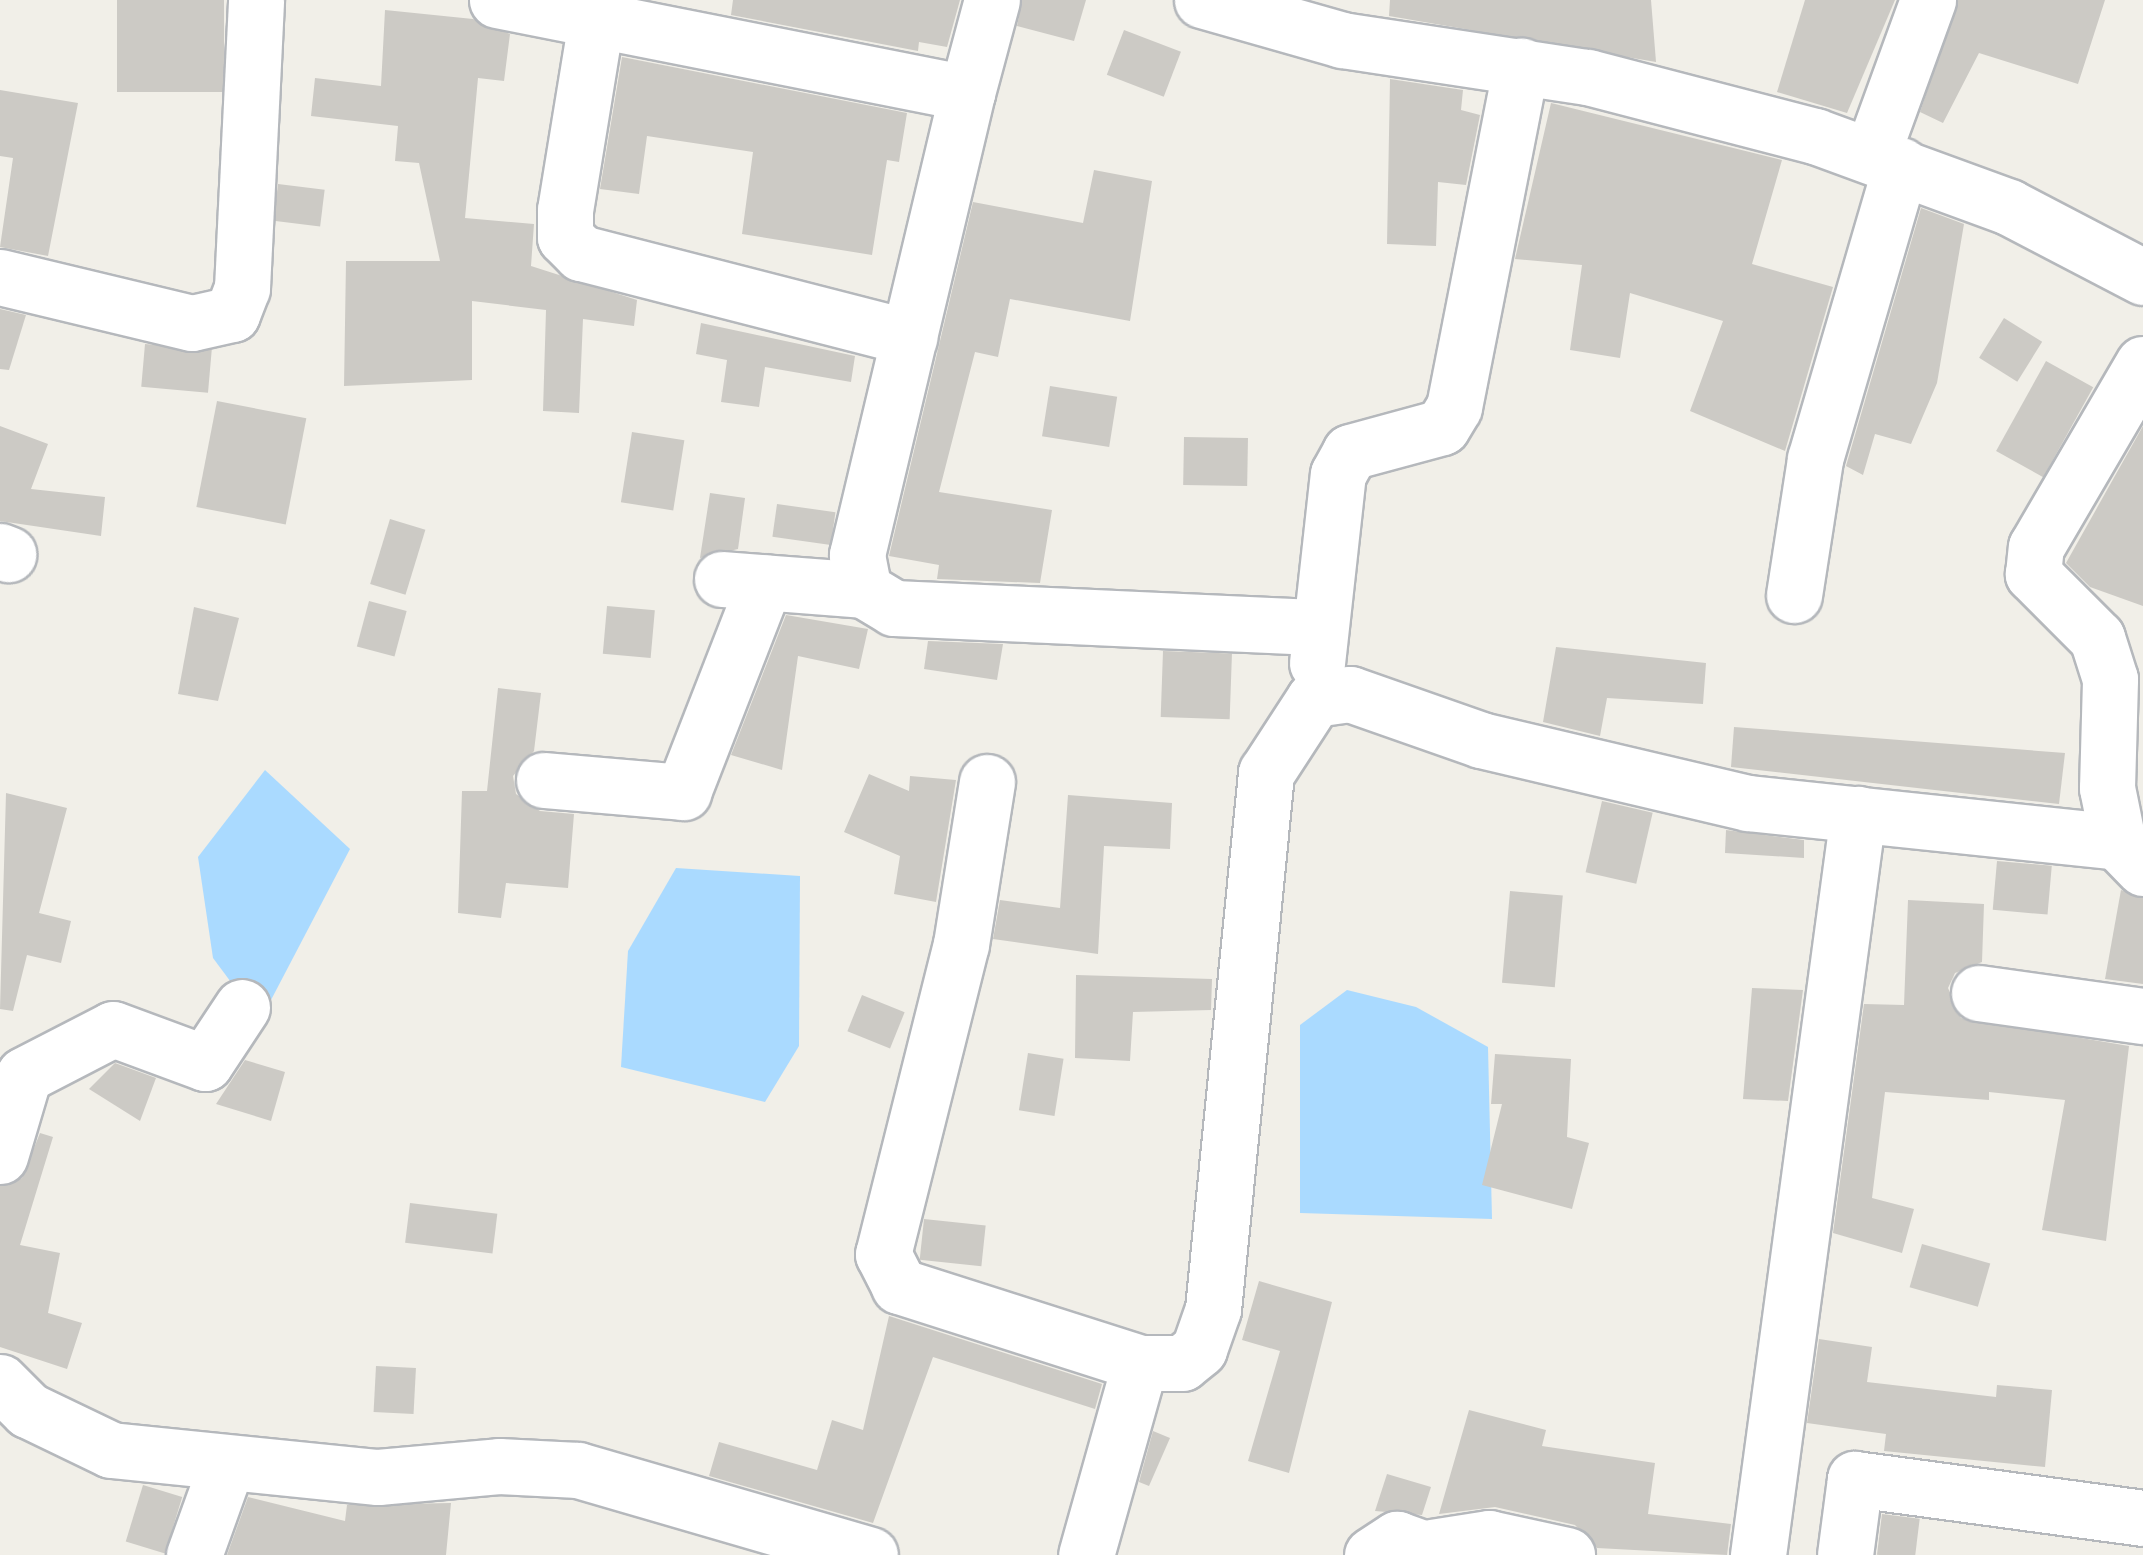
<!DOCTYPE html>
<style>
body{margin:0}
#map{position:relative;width:2143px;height:1555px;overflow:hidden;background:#f1efe8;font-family:"Space Grotesk",sans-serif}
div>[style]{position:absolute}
.water>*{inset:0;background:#aadaff}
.building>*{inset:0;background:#cccac5;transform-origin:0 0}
.roads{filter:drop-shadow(2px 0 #b5b8bc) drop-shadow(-2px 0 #b5b8bc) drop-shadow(0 2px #b5b8bc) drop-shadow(0 -2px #b5b8bc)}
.minor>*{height:55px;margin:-27.5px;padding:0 27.5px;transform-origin:27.5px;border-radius:27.5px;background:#fff}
span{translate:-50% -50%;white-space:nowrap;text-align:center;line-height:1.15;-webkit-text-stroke:8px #fff;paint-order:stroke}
</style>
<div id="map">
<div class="water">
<i style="clip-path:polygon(265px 770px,350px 849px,260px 1021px,213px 958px,198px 857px)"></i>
<i style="clip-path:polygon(676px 868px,800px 876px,799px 1046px,765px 1102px,621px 1067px,628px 951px)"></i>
<i style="clip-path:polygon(1347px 990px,1416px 1007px,1488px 1047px,1492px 1219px,1300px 1213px,1300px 1025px)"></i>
</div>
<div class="building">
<i style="left:117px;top:0;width:107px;height:92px"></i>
<i style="clip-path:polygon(733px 0,960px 0,947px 47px,919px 42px,918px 51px,731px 15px)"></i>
<i style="clip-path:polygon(1022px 0,1086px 0,1074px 41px,1017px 26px)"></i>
<i style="clip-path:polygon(1390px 0,1651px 0,1656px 62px,1389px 16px)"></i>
<i style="clip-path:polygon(1805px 0,1895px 0,1847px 113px,1777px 92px)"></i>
<i style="clip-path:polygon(1958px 0,2105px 0,2078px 84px,1979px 53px,1943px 123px,1920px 112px)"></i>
<i style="clip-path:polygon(385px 10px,473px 19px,510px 34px,504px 81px,478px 78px,465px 218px,534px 224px,531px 266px,637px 300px,634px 326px,583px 319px,579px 413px,543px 411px,546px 310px,472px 301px,472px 380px,344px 386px,346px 261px,440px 261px,419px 163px,395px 161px,398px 126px,311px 116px,315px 78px,381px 86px)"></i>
<i style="left:1124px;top:30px;width:61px;height:48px;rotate:21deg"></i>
<i style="clip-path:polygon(622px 57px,907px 113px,899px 162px,887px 160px,872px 255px,742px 234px,753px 152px,647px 136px,639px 194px,600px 189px)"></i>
<i style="clip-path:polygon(1390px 79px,1463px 90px,1461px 110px,1480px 115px,1466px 185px,1438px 182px,1436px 246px,1387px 244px)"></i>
<i style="clip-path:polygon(0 90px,78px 103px,48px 256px,0 247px,13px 158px,0 156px)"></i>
<i style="clip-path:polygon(1551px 103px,1782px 160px,1752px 264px,1833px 287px,1785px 451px,1690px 411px,1723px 321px,1630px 293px,1620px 358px,1570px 350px,1582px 265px,1515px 259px)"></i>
<i style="clip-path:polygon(1094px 170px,1152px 181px,1130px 321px,1010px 299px,998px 357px,975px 352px,939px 492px,1052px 510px,1040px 583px,937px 579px,939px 565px,889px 556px,973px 202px,1083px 223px)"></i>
<i style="left:278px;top:184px;width:47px;height:37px;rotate:7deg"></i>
<i style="clip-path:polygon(1921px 208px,1964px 224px,1937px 383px,1911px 444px,1875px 434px,1863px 475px,1846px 466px)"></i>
<i style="clip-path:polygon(0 309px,26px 315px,9px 370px,0 369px)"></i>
<i style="left:2004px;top:318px;width:45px;height:47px;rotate:32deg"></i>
<i style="clip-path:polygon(701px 323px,855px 356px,851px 382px,765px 367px,759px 407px,721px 402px,727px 360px,696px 354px)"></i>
<i style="left:145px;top:344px;width:67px;height:43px;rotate:5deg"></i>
<i style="left:2046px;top:361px;width:54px;height:103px;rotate:29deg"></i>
<i style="left:1050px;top:386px;width:68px;height:51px;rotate:9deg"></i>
<i style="left:217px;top:401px;width:91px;height:108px;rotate:11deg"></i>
<i style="clip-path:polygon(0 426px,48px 444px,31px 489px,105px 497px,101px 536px,0 521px)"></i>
<i style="clip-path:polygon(2143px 426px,2143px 606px,2090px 587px,2066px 563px)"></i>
<i style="left:632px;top:432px;width:53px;height:71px;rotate:9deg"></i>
<i style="left:1184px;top:437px;width:64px;height:48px;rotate:1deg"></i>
<i style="clip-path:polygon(710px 493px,745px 498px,738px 549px,700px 558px)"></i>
<i style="left:777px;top:504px;width:59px;height:33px;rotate:8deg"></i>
<i style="left:390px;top:519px;width:37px;height:68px;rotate:17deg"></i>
<i style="left:369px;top:601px;width:39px;height:47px;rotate:15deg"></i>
<i style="left:607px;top:606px;width:48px;height:48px;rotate:5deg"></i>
<i style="clip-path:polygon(194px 607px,239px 618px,218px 701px,178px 694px)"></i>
<i style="clip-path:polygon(786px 615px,868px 629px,859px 669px,798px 656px,782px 770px,731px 755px)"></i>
<i style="clip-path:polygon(928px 641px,1003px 644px,997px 680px,924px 669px)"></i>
<i style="clip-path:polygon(1556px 647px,1706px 663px,1703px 704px,1607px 698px,1600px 736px,1543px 722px)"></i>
<i style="left:1163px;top:651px;width:69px;height:66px;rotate:2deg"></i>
<i style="clip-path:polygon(498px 688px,541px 693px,534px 751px,513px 776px,516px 794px,540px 811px,574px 814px,568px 888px,506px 883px,501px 918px,458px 913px,462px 791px,487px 791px)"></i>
<i style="clip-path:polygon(1734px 727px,2065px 753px,2059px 804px,1731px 767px)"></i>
<i style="clip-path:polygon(869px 774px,909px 791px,910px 776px,956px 780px,936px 902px,894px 894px,900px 856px,844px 832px)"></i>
<i style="clip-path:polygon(6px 793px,67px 808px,39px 913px,71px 921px,61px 963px,27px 955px,13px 1011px,0 1009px)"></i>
<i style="clip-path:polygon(1068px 795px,1172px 803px,1170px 849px,1104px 846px,1098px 954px,993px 939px,1000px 900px,1060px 908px)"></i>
<i style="left:1602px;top:801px;width:52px;height:73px;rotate:13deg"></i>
<i style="clip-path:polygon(1726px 830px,1804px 840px,1804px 858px,1725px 853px)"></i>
<i style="left:1997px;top:861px;width:55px;height:49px;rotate:5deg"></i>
<i style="clip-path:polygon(2121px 890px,2143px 898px,2143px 984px,2105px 979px)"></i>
<i style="left:1510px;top:891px;width:53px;height:92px;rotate:5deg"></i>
<i style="clip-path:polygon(1908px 900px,1984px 904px,1982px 962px,1955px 973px,1948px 988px,1961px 1018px,2129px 1046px,2106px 1241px,2042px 1230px,2065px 1100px,1989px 1092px,1989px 1100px,1885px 1092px,1872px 1198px,1914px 1209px,1902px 1253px,1833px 1233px,1864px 1004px,1904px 1005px)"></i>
<i style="clip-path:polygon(1076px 975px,1212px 979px,1211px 1010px,1133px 1012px,1130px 1061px,1075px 1058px)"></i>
<i style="clip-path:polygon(1752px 988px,1803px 990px,1788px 1101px,1743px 1099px)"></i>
<i style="left:862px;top:995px;width:46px;height:39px;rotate:22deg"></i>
<i style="left:1028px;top:1053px;width:36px;height:58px;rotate:9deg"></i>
<i style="clip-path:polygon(1495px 1054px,1571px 1059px,1567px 1137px,1589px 1143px,1572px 1209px,1482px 1185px,1502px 1104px,1491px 1104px)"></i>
<i style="clip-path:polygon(245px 1060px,285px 1072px,271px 1121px,216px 1104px)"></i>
<i style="clip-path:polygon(115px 1063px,156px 1078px,140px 1121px,89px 1089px)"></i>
<i style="clip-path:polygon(40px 1133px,53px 1137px,20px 1245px,60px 1253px,48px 1313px,82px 1323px,67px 1369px,0 1347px,0 1186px,22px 1178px)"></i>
<i style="left:410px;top:1203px;width:88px;height:40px;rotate:7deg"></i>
<i style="left:924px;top:1219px;width:62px;height:41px;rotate:6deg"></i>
<i style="left:1922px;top:1244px;width:71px;height:45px;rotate:16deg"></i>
<i style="clip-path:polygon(1259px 1281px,1332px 1302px,1289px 1473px,1248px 1461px,1280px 1351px,1242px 1340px)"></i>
<i style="clip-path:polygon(889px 1316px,1102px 1384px,1095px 1409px,933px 1357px,873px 1523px,709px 1476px,719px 1442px,817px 1470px,832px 1420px,863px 1430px)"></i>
<i style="clip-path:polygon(1819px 1339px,1872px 1347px,1867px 1382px,1996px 1397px,1997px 1385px,2052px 1390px,2045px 1467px,1884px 1451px,1886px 1434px,1807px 1423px)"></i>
<i style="left:376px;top:1366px;width:40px;height:46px;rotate:3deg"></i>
<i style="clip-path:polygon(1469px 1410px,1546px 1430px,1542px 1446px,1655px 1463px,1648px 1514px,1731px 1524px,1727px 1555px,1597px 1548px,1575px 1525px,1495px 1507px,1439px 1514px)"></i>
<i style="clip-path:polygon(1153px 1431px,1170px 1438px,1149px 1486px,1139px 1482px)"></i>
<i style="clip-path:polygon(1387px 1474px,1431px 1487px,1422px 1515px,1375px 1511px)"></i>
<i style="left:143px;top:1485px;width:41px;height:59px;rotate:17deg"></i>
<i style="clip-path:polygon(248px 1497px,345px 1521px,347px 1505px,451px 1503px,446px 1555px,227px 1555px)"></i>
<i style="left:1882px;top:1514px;width:38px;height:41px;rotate:7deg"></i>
</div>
<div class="roads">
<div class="minor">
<i style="left:497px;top:0;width:479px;rotate:11.2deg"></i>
<i style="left:967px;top:93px;width:96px;rotate:-75deg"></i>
<i style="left:1202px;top:0;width:146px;rotate:15.9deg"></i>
<i style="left:1342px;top:40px;width:249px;rotate:8.6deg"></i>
<i style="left:1588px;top:77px;width:235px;rotate:14.6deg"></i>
<i style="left:1815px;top:136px;width:207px;rotate:20.1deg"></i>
<i style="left:2009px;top:207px;width:151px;rotate:27.6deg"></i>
<i style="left:596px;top:21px;width:192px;rotate:99.3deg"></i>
<i style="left:565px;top:210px;width:27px;rotate:90deg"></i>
<i style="left:565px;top:237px;width:23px;rotate:45deg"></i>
<i style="left:581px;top:253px;width:339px;rotate:14.4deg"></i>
<i style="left:967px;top:93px;width:475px;rotate:103.4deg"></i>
<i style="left:857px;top:555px;width:36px;rotate:79deg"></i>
<i style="left:864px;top:590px;width:35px;rotate:31deg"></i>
<i style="left:894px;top:608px;width:426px;rotate:2.6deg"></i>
<i style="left:1872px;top:154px;width:164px;rotate:-70deg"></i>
<i style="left:0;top:277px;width:197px;rotate:13.5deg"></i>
<i style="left:192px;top:323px;width:41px;rotate:-12.7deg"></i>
<i style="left:232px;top:314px;width:28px;rotate:-69deg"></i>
<i style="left:242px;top:288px;width:288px;rotate:-87.2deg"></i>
<i style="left:0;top:551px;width:9px;rotate:21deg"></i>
<i style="left:722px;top:579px;width:142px;rotate:4.4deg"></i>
<i style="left:1794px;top:595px;width:138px;rotate:-81.2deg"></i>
<i style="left:1815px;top:459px;width:306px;rotate:-73.7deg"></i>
<i style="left:1317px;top:663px;width:190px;rotate:-83.7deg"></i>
<i style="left:1338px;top:474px;width:25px;rotate:-61deg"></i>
<i style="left:1350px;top:452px;width:95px;rotate:-15.2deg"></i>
<i style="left:1442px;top:427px;width:23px;rotate:-59deg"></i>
<i style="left:1454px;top:407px;width:348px;rotate:-78.9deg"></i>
<i style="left:544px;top:780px;width:140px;rotate:4.9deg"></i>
<i style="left:683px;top:792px;width:225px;rotate:-68.7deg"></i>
<i style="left:987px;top:782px;width:164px;rotate:99.1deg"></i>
<i style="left:961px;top:944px;width:320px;rotate:104.1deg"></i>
<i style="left:883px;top:1254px;width:36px;rotate:63deg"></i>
<i style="left:899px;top:1286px;width:253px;rotate:17.7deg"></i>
<i style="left:1140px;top:1363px;width:199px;rotate:105.7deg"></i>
<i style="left:2143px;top:868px;width:36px;rotate:-134deg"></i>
<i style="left:2118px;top:842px;width:55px;rotate:-101.5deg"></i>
<i style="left:2107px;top:788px;width:109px;rotate:-88.4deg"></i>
<i style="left:2110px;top:679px;width:43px;rotate:-107.6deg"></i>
<i style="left:2097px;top:638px;width:91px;rotate:-135deg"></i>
<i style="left:2033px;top:574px;width:27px;rotate:-84deg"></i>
<i style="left:2036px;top:547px;width:212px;rotate:-59.7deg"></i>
<i style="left:1979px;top:993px;width:166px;rotate:8deg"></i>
<i style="left:0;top:1156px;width:84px;rotate:-73.5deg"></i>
<i style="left:24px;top:1075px;width:100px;rotate:-27.3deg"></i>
<i style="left:113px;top:1029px;width:98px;rotate:20.3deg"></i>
<i style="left:205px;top:1063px;width:67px;rotate:-56.5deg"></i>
<i style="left:1140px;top:1363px;width:42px"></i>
<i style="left:1182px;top:1363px;width:22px;rotate:-39deg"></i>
<i style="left:1199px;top:1349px;width:42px;rotate:-70.7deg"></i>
<i style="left:1213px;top:1309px;width:539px;rotate:-84.35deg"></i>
<i style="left:1266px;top:773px;width:88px;rotate:-57deg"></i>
<i style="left:1314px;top:699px;width:36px;rotate:-8deg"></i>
<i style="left:1350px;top:694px;width:139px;rotate:19.3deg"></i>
<i style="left:1481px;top:740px;width:274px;rotate:13.3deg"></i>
<i style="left:1748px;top:803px;width:372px;rotate:6deg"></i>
<i style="left:0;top:1382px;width:40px;rotate:45deg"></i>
<i style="left:28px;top:1410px;width:92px;rotate:25.7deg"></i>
<i style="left:111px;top:1450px;width:268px;rotate:5.8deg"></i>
<i style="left:378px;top:1477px;width:121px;rotate:-5.2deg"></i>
<i style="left:499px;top:1466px;width:79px;rotate:2.9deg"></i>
<i style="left:578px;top:1470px;width:304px;rotate:16.2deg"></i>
<i style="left:1432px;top:1547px;width:58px;rotate:-9deg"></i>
<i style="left:1489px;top:1538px;width:80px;rotate:12.3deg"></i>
<i style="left:194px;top:1555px;width:95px;rotate:-70.2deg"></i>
<i style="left:1372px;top:1555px;width:30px;rotate:-33deg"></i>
<i style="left:1397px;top:1539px;width:48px;rotate:19.6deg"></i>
<i style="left:1758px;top:1555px;width:748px;rotate:-82.31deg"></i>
<i style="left:1845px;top:1555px;width:77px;rotate:-82.5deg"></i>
<i style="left:1855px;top:1479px;width:291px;rotate:7.7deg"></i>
</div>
</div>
</div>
